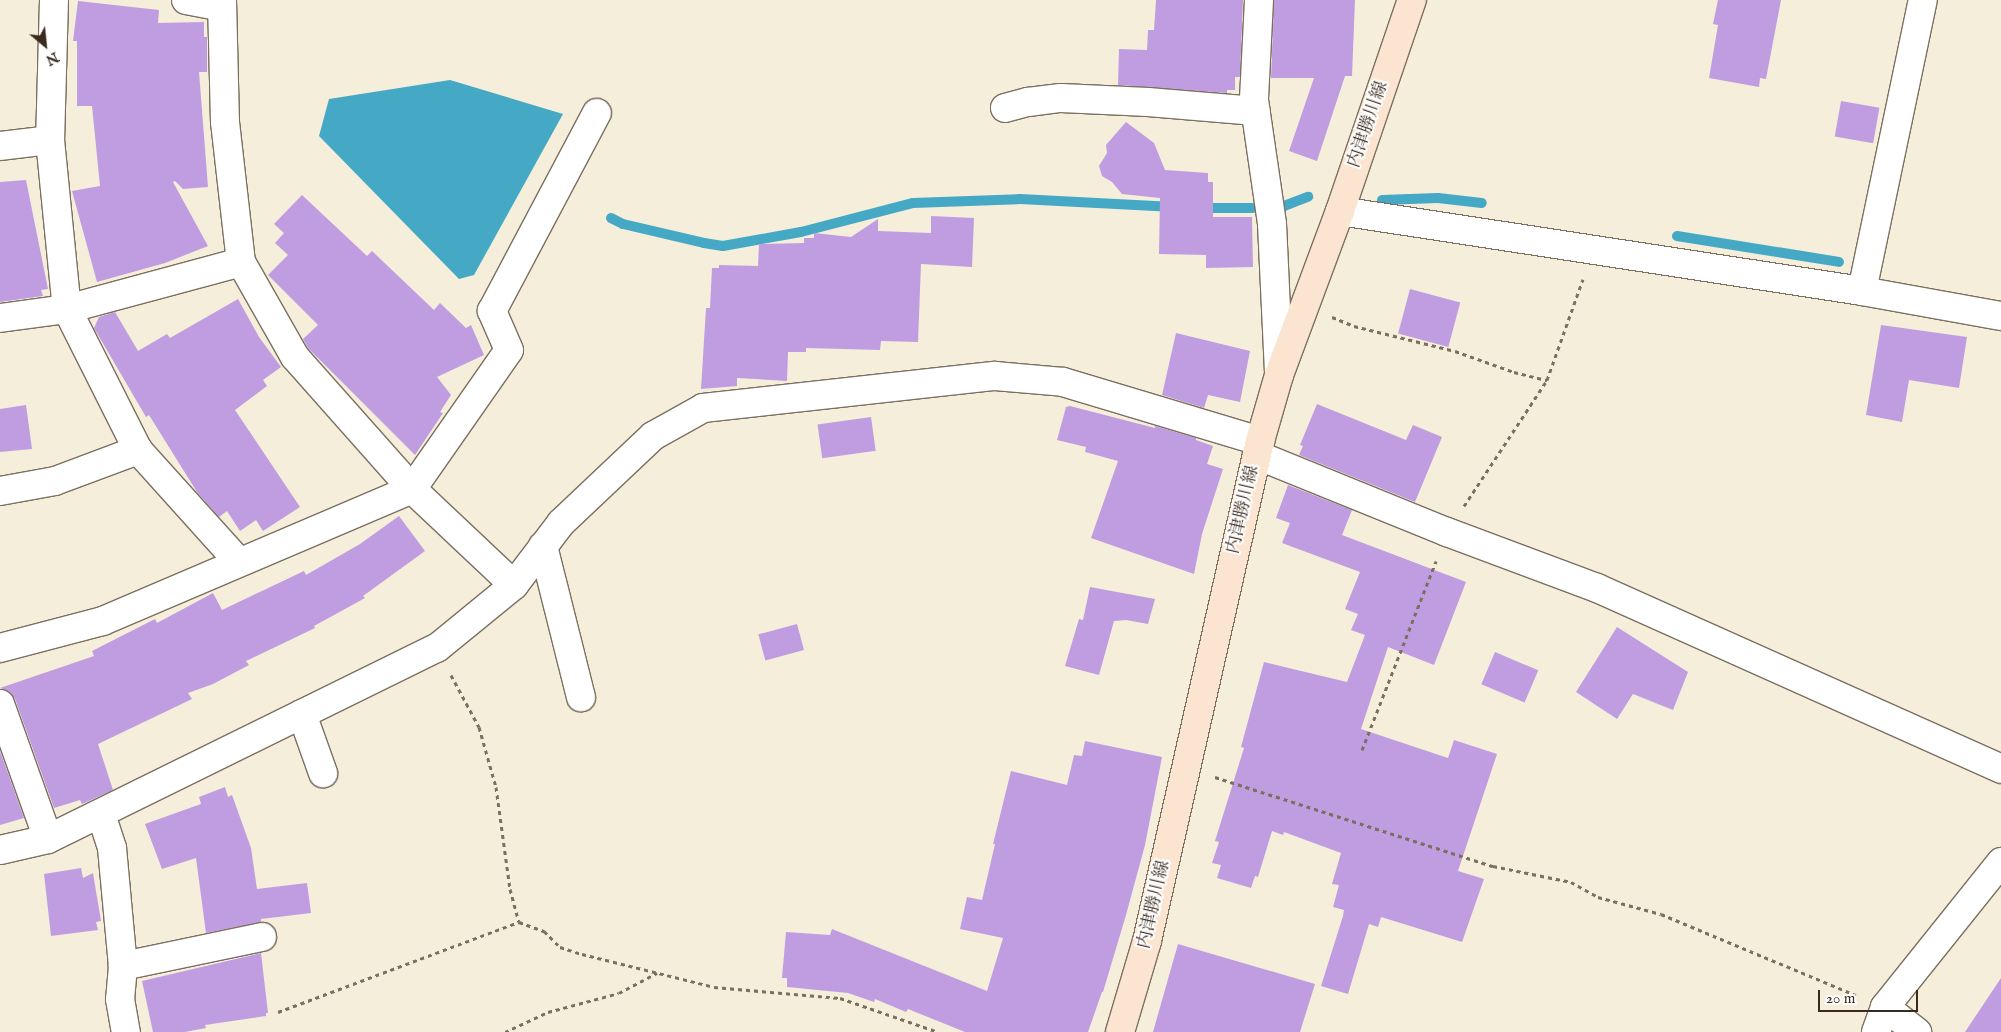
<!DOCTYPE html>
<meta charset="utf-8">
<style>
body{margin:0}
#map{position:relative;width:2001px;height:1032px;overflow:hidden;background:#f5eedb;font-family:"IM FELL English","Noto Serif JP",serif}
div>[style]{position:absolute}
.water>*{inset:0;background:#45a9c5}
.stream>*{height:10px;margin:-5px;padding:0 5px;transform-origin:5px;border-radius:5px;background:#45a9c5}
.building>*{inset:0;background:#bf9de0;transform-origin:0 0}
.path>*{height:3px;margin-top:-1.5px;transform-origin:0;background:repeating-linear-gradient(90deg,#7c6f60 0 4px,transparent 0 8px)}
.roads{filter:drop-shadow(1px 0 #7c6f60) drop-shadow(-1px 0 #7c6f60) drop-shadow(0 1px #7c6f60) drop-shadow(0 -1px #7c6f60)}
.street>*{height:28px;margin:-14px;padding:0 14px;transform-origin:14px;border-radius:14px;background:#fff}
.secondary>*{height:28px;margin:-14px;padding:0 14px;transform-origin:14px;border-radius:14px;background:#fce5d0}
span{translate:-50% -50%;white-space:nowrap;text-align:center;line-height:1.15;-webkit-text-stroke:4px #fff;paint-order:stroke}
.street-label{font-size:18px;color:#3b2a1e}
.north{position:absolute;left:20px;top:20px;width:50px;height:50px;-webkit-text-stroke:4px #fff;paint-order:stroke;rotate:152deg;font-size:14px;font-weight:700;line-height:20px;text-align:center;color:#3b2a1e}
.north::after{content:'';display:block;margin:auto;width:18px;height:22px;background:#3b2a1e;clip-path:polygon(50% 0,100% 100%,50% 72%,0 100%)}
.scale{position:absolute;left:1818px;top:990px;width:100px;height:22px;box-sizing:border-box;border:2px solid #3b2a1e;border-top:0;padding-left:6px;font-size:15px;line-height:18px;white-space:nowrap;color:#3b2a1e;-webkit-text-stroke:4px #fff;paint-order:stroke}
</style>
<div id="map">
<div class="water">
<i style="clip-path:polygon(450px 80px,563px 114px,474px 275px,459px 279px,319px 136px,329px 99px)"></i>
</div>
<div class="stream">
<i style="left:1382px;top:200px;width:56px;rotate:-2deg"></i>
<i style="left:1438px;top:198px;width:44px;rotate:6.5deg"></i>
<i style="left:1284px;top:206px;width:26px;rotate:-21deg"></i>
<i style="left:1201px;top:208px;width:52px"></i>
<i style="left:611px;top:218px;width:13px;rotate:27deg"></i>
<i style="left:623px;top:224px;width:83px;rotate:13.2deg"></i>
<i style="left:704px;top:243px;width:19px;rotate:9deg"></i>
<i style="left:723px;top:246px;width:79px;rotate:-10.2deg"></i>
<i style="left:801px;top:232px;width:116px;rotate:-14.5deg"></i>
<i style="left:913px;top:203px;width:107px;rotate:-2.1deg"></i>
<i style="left:1020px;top:199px;width:154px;rotate:3deg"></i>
<i style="left:1677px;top:236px;width:164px;rotate:9.1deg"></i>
</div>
<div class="building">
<i style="clip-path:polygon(1156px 0,1243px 0,1240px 77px,1235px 77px,1235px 90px,1227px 90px,1227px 93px,1118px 85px,1119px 49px,1147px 50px,1148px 30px,1154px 30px)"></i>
<i style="clip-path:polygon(1274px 0,1355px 0,1352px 76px,1345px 76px,1317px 161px,1289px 151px,1314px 78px,1271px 78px)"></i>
<i style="clip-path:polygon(1718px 0,1781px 0,1766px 79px,1760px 78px,1759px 87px,1709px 78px,1718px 25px,1713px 24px)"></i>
<i style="clip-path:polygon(78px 1px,159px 10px,158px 23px,204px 22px,204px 37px,207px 37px,207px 72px,199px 72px,208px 187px,183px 189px,175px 181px,173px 182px,208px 246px,165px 263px,97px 282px,72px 191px,100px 186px,92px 106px,77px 106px,77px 41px,73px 41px)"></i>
<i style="left:1841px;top:101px;width:39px;height:36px;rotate:10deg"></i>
<i style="clip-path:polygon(1126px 122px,1154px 143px,1165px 170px,1208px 173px,1208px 182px,1213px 182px,1213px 217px,1252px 217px,1253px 267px,1206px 268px,1206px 255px,1159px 254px,1160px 198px,1122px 194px,1112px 182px,1102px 176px,1099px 166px,1107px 153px,1106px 145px)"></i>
<i style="clip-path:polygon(26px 180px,48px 289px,41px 290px,43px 296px,0 302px,0 182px)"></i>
<i style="clip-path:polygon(302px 195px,367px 256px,372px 251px,434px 310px,440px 303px,466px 328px,471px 325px,484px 355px,437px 377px,451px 395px,440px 412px,443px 413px,415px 455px,308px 348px,303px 339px,318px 325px,268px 275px,288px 255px,275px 243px,284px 233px,274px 224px)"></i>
<i style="clip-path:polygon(931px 216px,974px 218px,972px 267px,921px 264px,918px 342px,881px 341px,880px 350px,806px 348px,806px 352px,788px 352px,787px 381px,737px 378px,737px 386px,701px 389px,706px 308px,710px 308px,712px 268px,719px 268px,719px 265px,758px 266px,759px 244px,804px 243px,804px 238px,814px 238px,814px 233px,851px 237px,878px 219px,878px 231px,931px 233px)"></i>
<i style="left:1410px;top:289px;width:52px;height:46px;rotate:15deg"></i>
<i style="clip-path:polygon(238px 299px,259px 337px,281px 367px,263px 380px,267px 386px,235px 410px,300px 507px,263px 531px,256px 520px,240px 531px,227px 511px,219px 517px,197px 492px,149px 415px,146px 417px,94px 328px,99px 317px,115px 312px,138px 351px,167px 334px,170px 338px)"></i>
<i style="clip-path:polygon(1881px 325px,1967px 337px,1959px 388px,1909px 380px,1902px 422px,1866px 415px)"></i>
<i style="clip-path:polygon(1176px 333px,1250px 351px,1240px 402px,1208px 395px,1204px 408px,1162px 395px)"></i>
<i style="clip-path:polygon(1317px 404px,1406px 440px,1413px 425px,1442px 437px,1415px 502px,1299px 455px,1303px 446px,1300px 445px)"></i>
<i style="clip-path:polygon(26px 405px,32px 449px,0 452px,0 409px)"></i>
<i style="clip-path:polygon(1070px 406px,1155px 428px,1155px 426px,1196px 438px,1196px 440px,1213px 446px,1207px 464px,1223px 469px,1202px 534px,1194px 574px,1091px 538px,1118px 461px,1085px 452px,1086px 447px,1057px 440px,1066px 407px)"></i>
<i style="left:871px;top:417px;width:34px;height:54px;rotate:82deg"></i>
<i style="clip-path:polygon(1288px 485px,1352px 510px,1342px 535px,1466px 582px,1434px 665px,1388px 647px,1361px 729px,1448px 758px,1454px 740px,1497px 754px,1458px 871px,1484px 879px,1462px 942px,1381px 917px,1378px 927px,1369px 924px,1348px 994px,1321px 986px,1343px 916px,1344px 910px,1333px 907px,1339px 885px,1332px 884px,1341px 853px,1284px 832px,1283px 835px,1272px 831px,1258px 877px,1255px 876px,1251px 888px,1217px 878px,1221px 865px,1212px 863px,1219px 842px,1215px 841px,1244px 748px,1241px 747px,1264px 662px,1347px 682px,1365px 635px,1351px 630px,1358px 614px,1345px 609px,1360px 572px,1282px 543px,1290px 523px,1276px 518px)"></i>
<i style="clip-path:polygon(399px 516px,425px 551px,363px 596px,365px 598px,314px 626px,315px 628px,246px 661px,249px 665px,213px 684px,188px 693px,192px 699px,98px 744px,113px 790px,82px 804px,80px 800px,54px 808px,15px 699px,10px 692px,0 688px,94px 656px,92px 651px,155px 619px,157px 623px,213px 593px,222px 610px,304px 571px,306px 575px,360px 544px)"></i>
<i style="clip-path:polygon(1090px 587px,1155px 599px,1148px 624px,1126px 620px,1114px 621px,1099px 675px,1065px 666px,1079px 619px,1083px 620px)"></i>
<i style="left:797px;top:624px;width:27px;height:40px;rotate:75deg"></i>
<i style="clip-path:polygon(1617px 627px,1688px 672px,1673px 710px,1633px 694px,1617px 719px,1576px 692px)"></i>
<i style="left:1495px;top:652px;width:47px;height:35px;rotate:23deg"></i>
<i style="clip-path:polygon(1085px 741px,1162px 757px,1145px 845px,1126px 915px,1103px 992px,1102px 992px,1088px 1032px,965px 1032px,908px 1009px,906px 1012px,875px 999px,874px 1002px,848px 993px,787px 987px,787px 978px,782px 978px,786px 932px,830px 935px,832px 929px,987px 991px,1003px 938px,960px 929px,967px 897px,982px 900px,995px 844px,993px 844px,1011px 771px,1067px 785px,1074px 755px,1082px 756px)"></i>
<i style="clip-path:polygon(0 751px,24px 818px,0 825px)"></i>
<i style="clip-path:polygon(225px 787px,228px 797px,232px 795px,251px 848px,257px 889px,307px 883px,311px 913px,261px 919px,261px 922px,206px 933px,196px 858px,162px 869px,145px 824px,201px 804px,199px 797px)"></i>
<i style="clip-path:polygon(81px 868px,83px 878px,93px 873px,101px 921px,96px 922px,98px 930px,51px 936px,44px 874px)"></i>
<i style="clip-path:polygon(1178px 944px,1315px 984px,1300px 1032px,1153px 1032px)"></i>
<i style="clip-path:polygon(261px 953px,268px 1013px,266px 1013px,266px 1016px,205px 1025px,206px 1028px,185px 1032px,153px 1032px,142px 981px)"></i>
<i style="clip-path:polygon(2001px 978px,2001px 1032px,1965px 1032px)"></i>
</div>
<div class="path">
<i style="left:1332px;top:317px;width:24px;rotate:22deg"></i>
<i style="left:1354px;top:326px;width:104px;rotate:13.9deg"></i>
<i style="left:1455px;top:351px;width:63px;rotate:19.6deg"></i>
<i style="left:1514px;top:372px;width:34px;rotate:14deg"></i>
<i style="left:1464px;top:506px;width:151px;rotate:-56.6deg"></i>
<i style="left:1547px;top:380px;width:107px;rotate:-70.4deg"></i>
<i style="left:451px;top:675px;width:59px;rotate:61.7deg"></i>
<i style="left:479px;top:727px;width:62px;rotate:74.2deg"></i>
<i style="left:496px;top:787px;width:103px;rotate:82.2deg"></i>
<i style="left:510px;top:889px;width:34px;rotate:75deg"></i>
<i style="left:519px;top:922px;width:27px;rotate:20deg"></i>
<i style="left:544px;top:931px;width:23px;rotate:45deg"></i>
<i style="left:560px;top:947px;width:23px;rotate:18deg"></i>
<i style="left:582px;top:954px;width:136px;rotate:14deg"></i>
<i style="left:714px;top:987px;width:126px;rotate:5deg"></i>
<i style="left:840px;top:998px;width:104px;rotate:19.1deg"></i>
<i style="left:1362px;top:750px;width:203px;rotate:-68.6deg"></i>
<i style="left:1215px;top:777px;width:292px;rotate:17.8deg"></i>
<i style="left:1493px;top:866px;width:80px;rotate:11.6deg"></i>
<i style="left:1571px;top:882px;width:31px;rotate:29deg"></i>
<i style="left:1598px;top:897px;width:65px;rotate:15.1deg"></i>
<i style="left:1661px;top:914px;width:211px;rotate:22.6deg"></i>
<i style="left:278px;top:1012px;width:257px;rotate:-20.5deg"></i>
<i style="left:505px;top:1032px;width:47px;rotate:-24.9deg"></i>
<i style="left:548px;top:1012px;width:73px;rotate:-15deg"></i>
<i style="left:619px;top:993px;width:43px;rotate:-27.8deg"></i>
</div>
<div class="roads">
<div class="street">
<i style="left:54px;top:0;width:140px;rotate:91.6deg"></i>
<i style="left:50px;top:140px;width:170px;rotate:84.3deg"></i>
<i style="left:67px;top:309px;width:158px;rotate:63.3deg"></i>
<i style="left:138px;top:450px;width:149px;rotate:48deg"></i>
<i style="left:186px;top:0;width:36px;rotate:11deg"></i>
<i style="left:222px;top:0;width:122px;rotate:88.6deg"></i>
<i style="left:225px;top:122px;width:141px;rotate:83.5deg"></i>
<i style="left:241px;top:262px;width:109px;rotate:60.4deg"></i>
<i style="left:295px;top:357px;width:176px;rotate:48.4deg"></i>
<i style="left:412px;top:489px;width:140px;rotate:43.3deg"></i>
<i style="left:1259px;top:0;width:100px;rotate:92.9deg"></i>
<i style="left:1254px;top:100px;width:125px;rotate:81.7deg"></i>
<i style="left:1272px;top:224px;width:151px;rotate:87.3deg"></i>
<i style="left:1005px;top:108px;width:24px;rotate:-15deg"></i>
<i style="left:1028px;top:102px;width:33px;rotate:-7deg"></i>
<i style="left:1061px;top:98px;width:87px;rotate:2.6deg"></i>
<i style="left:1148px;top:102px;width:108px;rotate:4.8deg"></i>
<i style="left:0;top:146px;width:50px;rotate:-6.8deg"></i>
<i style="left:1340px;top:211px;width:528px;rotate:8.71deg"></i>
<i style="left:1862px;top:291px;width:141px;rotate:10.2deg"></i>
<i style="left:1862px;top:291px;width:297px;rotate:-78.2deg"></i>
<i style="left:0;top:318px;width:68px;rotate:-7.7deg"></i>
<i style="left:67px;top:309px;width:180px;rotate:-15.1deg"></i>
<i style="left:1257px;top:455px;width:205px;rotate:22.1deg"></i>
<i style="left:1447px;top:532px;width:160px;rotate:20.5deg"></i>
<i style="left:1597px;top:588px;width:443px;rotate:24.1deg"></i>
<i style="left:0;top:491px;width:56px;rotate:-10.3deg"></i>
<i style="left:55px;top:481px;width:89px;rotate:-20.5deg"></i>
<i style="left:543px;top:546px;width:156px;rotate:75.9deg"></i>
<i style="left:0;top:648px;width:106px;rotate:-14.7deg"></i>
<i style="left:103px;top:621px;width:336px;rotate:-23.1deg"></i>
<i style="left:412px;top:489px;width:169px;rotate:-55.1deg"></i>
<i style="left:509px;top:350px;width:43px;rotate:-113.6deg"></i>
<i style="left:492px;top:311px;width:224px;rotate:-62.1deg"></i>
<i style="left:0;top:704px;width:143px;rotate:70.4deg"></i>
<i style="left:302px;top:714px;width:63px;rotate:70.4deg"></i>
<i style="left:101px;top:814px;width:36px;rotate:72deg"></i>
<i style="left:112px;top:848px;width:119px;rotate:84.7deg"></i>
<i style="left:123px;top:966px;width:33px;rotate:95deg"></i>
<i style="left:120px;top:999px;width:34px;rotate:80deg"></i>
<i style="left:0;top:850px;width:49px;rotate:-12.9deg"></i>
<i style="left:48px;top:839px;width:433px;rotate:-26.2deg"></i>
<i style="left:437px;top:648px;width:99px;rotate:-39.3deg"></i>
<i style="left:514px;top:585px;width:78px;rotate:-52.8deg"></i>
<i style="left:561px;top:523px;width:127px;rotate:-43.4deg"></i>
<i style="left:653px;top:436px;width:57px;rotate:-29.2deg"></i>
<i style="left:703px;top:408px;width:294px;rotate:-6.3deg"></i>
<i style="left:995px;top:376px;width:68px;rotate:5deg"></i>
<i style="left:1063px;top:382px;width:206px;rotate:16.7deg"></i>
<i style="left:123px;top:966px;width:142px;rotate:-11.8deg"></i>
<i style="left:1885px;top:1007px;width:41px;rotate:38deg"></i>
<i style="left:1876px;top:1032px;width:27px;rotate:-70deg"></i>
<i style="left:1885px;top:1007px;width:186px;rotate:-51.3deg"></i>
</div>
<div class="secondary">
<i style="left:1120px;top:1032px;width:95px;rotate:-73.5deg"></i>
<i style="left:1147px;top:941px;width:513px;rotate:-77.27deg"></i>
<i style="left:1260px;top:441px;width:69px;rotate:-73.9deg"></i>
<i style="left:1279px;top:375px;width:175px;rotate:-69.6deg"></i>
<i style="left:1340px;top:211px;width:223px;rotate:-71.2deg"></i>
</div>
</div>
<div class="street-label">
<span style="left:1369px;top:125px;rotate:-71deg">内津勝川線</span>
<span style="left:1244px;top:510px;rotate:-77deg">内津勝川線</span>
<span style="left:1155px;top:905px;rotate:-77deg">内津勝川線</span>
</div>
<div class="north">N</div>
<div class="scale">20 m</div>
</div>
